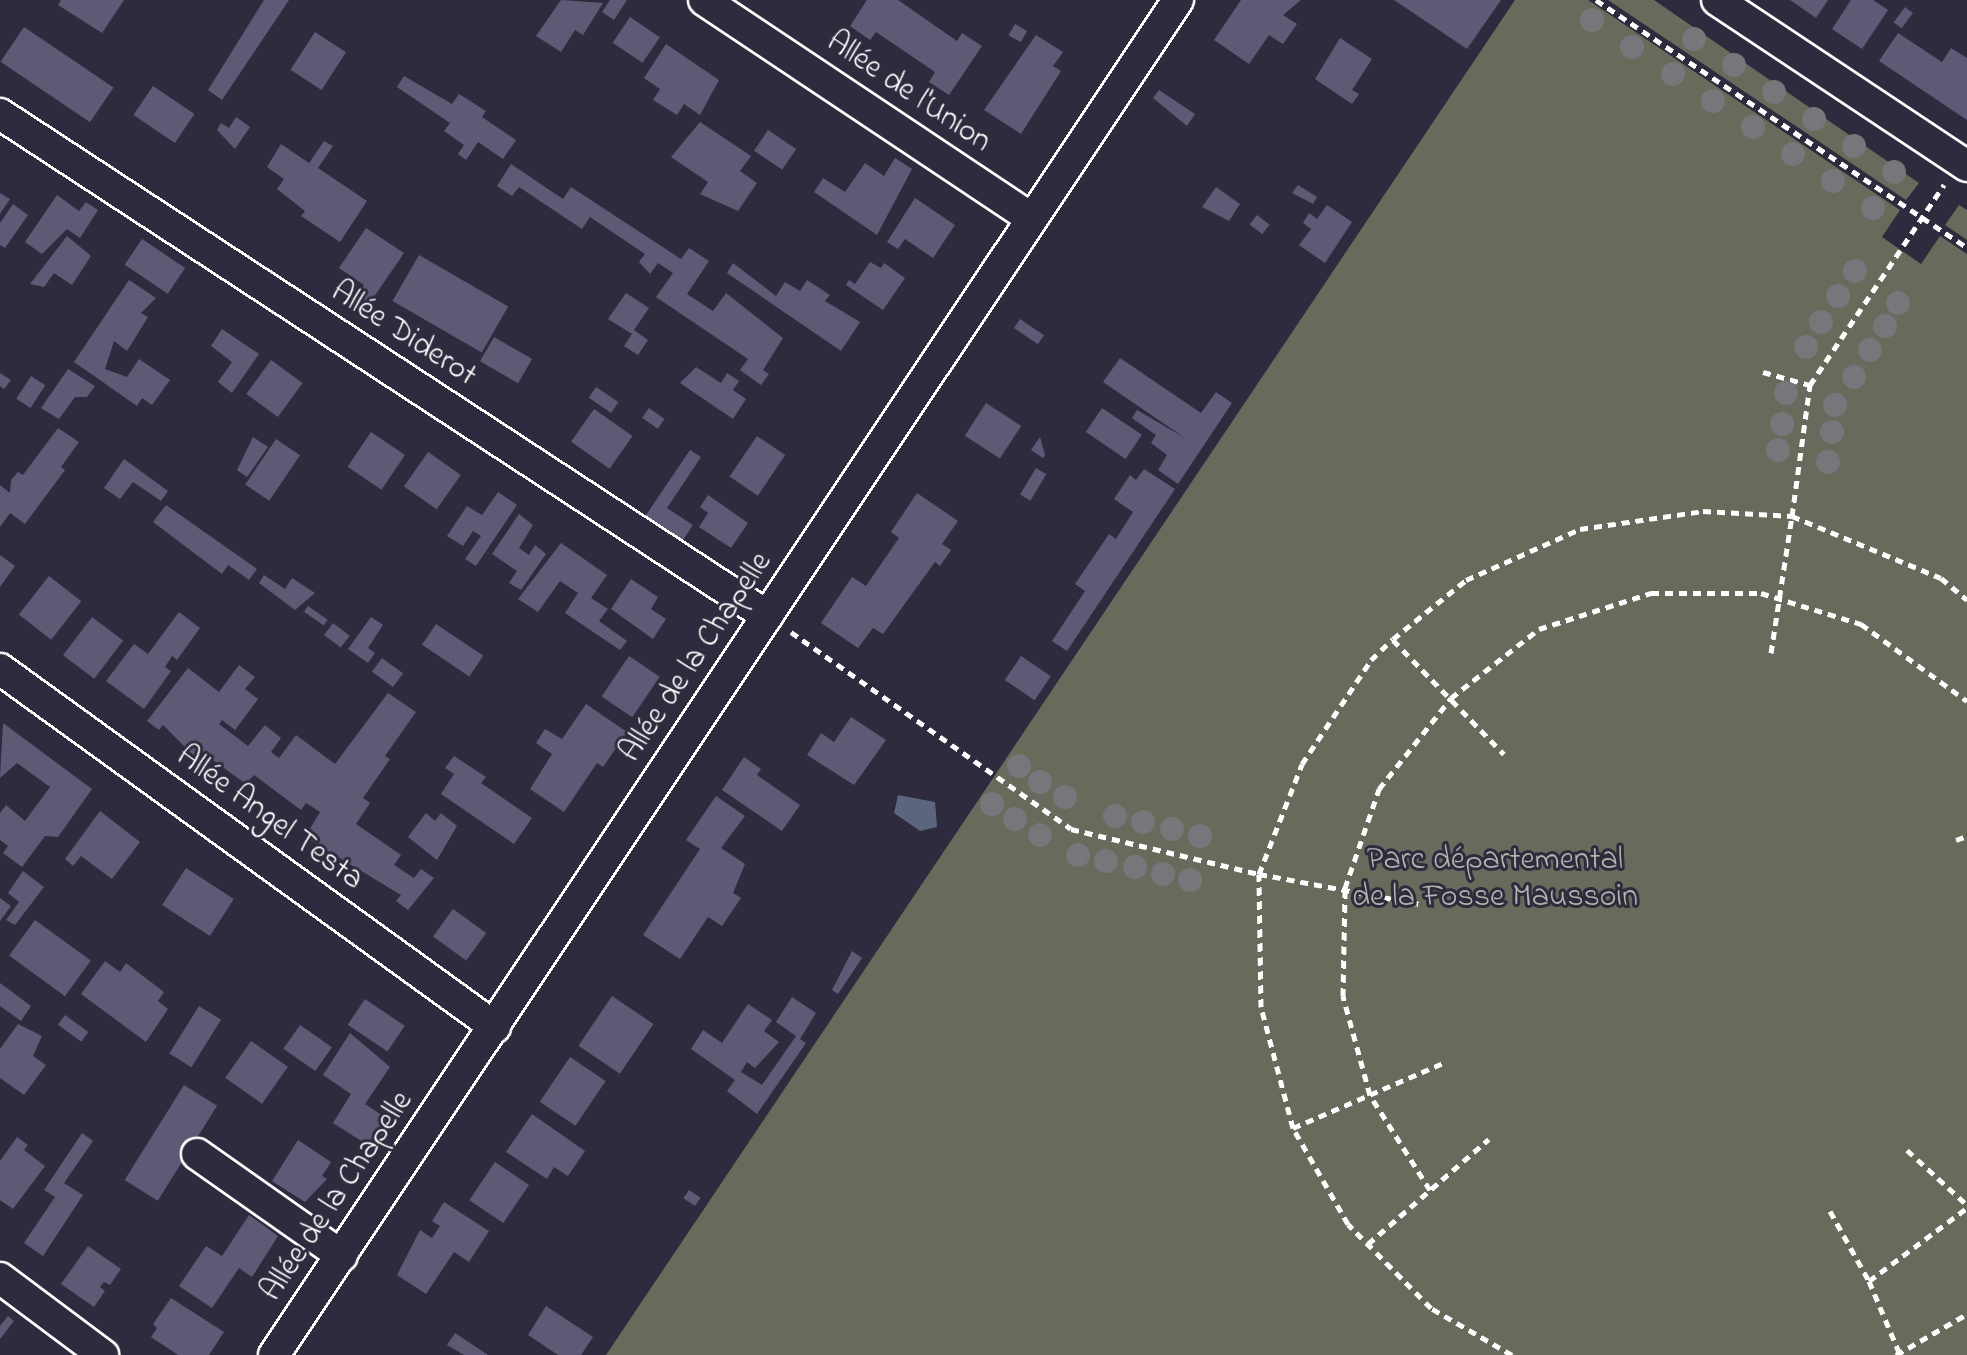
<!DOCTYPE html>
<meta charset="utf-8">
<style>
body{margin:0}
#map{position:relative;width:1967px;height:1355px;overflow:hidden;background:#2f2a3d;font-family:"Indie Flower",sans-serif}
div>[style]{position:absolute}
.green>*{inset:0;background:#696a5b}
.water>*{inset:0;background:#5b667e}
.building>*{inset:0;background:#605976;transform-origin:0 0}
.path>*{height:5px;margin-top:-2.5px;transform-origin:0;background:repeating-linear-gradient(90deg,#fff 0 8px,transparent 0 14px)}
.roads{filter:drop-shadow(2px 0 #fff) drop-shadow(-2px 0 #fff) drop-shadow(0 2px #fff) drop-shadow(0 -2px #fff)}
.minor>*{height:30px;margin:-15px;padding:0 15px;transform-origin:15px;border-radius:15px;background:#2f2a3d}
.path-bridge>*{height:5px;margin-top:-2.5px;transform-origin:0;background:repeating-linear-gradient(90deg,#fff 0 8px,transparent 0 14px)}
.trees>*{width:24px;height:24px;margin:-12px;border-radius:50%;background:#78767b}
span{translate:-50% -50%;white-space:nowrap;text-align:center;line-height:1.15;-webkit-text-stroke:6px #2f2a3d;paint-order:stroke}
.street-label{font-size:32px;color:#fff}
.park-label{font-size:32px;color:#b4b4ad}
</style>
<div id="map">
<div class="green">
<i style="clip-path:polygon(1515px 0,1588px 0,1900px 210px,1882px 237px,1921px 264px,1940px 236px,1967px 254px,1967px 1355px,606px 1355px)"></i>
<i style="clip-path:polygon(1608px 0,1654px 0,1919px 183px,1906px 200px)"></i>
<i style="clip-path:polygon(1959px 205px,1967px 210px,1967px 240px,1945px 225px)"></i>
</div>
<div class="water">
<i style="clip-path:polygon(898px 795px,935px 802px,937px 827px,920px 831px,894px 813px)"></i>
</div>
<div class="building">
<i style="clip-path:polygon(61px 0,124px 0,102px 33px,58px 5px)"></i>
<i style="clip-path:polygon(264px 0,289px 0,222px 100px,208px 90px)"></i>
<i style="clip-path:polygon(561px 0,603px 3px,583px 35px,575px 30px,561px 52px,536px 36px)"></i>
<i style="clip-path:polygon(610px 0,627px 0,614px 20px,602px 12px)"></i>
<i style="clip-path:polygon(867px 0,898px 0,957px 41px,962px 33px,982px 46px,949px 95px,929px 82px,935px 72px,876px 32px,870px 40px,850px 26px)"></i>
<i style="clip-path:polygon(1241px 0,1301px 0,1283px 15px,1297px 24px,1283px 44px,1269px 35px,1249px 64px,1214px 40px)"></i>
<i style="clip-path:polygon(1394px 0,1501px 0,1467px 49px)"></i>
<i style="clip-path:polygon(1790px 0,1828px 0,1816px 18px)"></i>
<i style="clip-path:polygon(1851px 0,1873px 0,1888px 10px,1862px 49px,1832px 29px)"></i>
<i style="left:1905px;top:7px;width:10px;height:19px;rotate:37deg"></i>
<i style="left:630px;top:17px;width:36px;height:31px;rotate:34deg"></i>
<i style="left:1015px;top:24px;width:14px;height:13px;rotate:30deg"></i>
<i style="left:24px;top:27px;width:108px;height:42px;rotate:34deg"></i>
<i style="left:315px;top:32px;width:37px;height:45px;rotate:33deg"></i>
<i style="clip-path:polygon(1898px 33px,1942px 62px,1951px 48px,1967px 58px,1967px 120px,1879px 61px)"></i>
<i style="clip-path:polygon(1036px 35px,1063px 52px,1053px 66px,1061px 71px,1021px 134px,984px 110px)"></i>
<i style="clip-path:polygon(1340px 38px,1372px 59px,1352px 90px,1359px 94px,1352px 104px,1315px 79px)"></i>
<i style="clip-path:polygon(666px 44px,719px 80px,700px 115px,684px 104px,677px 115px,653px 100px,660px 89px,644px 78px)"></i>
<i style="clip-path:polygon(404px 76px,452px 104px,459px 94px,486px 111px,482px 117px,516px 140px,503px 159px,478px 142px,466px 160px,458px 154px,464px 145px,444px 131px,450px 123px,397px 87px)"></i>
<i style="left:153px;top:86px;width:50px;height:35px;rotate:34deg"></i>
<i style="clip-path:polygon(1159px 90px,1195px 114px,1187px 126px,1153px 98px)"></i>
<i style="clip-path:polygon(236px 117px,250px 127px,235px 149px,217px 130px,221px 123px,229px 128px)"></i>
<i style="clip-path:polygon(700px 122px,751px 156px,740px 171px,757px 183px,738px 211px,700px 194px,708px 182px,671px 157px)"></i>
<i style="left:768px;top:130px;width:34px;height:25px;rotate:34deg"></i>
<i style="clip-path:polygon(324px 141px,333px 146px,318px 168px,367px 201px,340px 242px,301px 216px,305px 211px,277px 189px,284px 179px,267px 167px,281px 144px,309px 163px)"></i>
<i style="clip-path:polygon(895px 158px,912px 169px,877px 235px,814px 192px,823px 178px,845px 192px,865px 163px,884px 176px)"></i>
<i style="clip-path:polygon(511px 164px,563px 199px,571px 187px,681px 259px,689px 248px,709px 261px,687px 294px,713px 311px,726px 293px,783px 338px,763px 370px,769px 374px,761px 385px,740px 370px,748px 359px,656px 297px,673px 273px,658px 263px,650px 274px,639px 262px,645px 254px,590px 217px,582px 229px,519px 187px,512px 196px,497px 186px)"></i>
<i style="clip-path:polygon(1298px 185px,1317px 197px,1313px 204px,1292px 193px)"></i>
<i style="clip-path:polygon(1216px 187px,1240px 204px,1229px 221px,1202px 207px)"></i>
<i style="clip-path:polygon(0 193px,10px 199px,0 214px)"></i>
<i style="clip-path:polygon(57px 195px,79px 211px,86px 202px,98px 210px,80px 238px,67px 229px,42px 254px,25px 242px)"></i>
<i style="clip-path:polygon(915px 198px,955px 225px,933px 258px,905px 239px,898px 249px,887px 242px)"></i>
<i style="clip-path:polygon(13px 204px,28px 215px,5px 248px,0 245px,0 223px)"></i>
<i style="clip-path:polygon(1327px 205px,1352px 222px,1325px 263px,1299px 245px,1311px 229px,1303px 223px,1309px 213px,1317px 219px)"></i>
<i style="left:1257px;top:215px;width:16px;height:12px;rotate:38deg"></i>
<i style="clip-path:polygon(366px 228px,404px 253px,367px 307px,355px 299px,364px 285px,339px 268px)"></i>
<i style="clip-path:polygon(67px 236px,91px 256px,72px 285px,54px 273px,44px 287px,30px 284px)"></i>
<i style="left:142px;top:239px;width:52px;height:31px;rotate:34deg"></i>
<i style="left:419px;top:255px;width:103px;height:53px;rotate:30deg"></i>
<i style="clip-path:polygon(870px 262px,881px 268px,884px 263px,905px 278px,883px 310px,846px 285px,849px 280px,855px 284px)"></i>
<i style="clip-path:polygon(733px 263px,776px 296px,785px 282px,800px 291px,807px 280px,830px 295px,825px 301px,860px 322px,841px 351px,727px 273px)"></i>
<i style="clip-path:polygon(129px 280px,156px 298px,141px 313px,148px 317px,127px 351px,114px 341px,105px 369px,127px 377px,139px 359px,170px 380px,152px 405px,142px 398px,137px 406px,74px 362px)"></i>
<i style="clip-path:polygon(626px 293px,649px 308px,634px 330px,648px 340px,638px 355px,624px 346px,632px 334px,608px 319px)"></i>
<i style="left:1020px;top:319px;width:29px;height:11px;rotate:34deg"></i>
<i style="clip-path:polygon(222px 329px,259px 354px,232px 393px,218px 382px,232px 362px,211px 346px)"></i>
<i style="left:494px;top:337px;width:44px;height:28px;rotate:30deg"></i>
<i style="clip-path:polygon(1120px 358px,1201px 413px,1216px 392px,1232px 403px,1178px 484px,1158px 470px,1167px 455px,1151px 443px,1156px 435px,1132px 418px,1137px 410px,1185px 438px,1103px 382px)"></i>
<i style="left:271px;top:360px;width:39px;height:42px;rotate:36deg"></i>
<i style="clip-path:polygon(696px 367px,721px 383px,727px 373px,739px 381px,733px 390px,746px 399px,733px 419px,680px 383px)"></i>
<i style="clip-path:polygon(68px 369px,95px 386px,87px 397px,75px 397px,59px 419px,41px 408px)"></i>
<i style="clip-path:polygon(0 373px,11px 380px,4px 389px,0 386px)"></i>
<i style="left:31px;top:376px;width:17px;height:27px;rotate:33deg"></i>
<i style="left:596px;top:387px;width:27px;height:13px;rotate:34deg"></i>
<i style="left:986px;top:403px;width:42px;height:39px;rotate:33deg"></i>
<i style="left:649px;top:408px;width:19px;height:12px;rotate:35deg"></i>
<i style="left:1102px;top:408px;width:48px;height:29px;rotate:34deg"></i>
<i style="left:594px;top:409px;width:47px;height:40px;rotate:35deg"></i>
<i style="clip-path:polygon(58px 428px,79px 442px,61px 467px,65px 470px,25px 524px,10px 513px,0 527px,0 485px,10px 493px,11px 480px,18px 472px,23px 475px)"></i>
<i style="left:371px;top:432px;width:41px;height:42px;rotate:34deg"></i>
<i style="left:757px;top:436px;width:34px;height:49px;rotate:34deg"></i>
<i style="clip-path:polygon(253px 437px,268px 447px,247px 477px,237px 470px)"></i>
<i style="clip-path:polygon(1040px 437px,1045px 455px,1043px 458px,1031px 450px)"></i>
<i style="left:276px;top:439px;width:29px;height:55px;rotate:34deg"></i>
<i style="clip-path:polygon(690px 450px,701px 457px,667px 508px,693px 525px,681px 543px,644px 518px)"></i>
<i style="left:428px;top:452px;width:40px;height:42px;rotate:35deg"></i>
<i style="clip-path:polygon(124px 459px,168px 491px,161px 501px,133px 482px,120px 499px,104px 488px)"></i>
<i style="left:1036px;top:468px;width:12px;height:31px;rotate:31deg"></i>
<i style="clip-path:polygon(1144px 469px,1175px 489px,1067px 651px,1052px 641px,1085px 591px,1075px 584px,1109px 534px,1116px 539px,1133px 512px,1114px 499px,1130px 475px,1136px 480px)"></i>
<i style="clip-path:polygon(498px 492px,517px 505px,476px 566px,465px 559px,481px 536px,473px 531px,463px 546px,447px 536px,467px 506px,482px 515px)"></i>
<i style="clip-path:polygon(917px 493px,958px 521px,942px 544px,951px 550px,940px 566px,935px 562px,883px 634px,873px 628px,858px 648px,821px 623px,852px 577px,866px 586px,899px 538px,891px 532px)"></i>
<i style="clip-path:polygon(708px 495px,748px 523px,731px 548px,699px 527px,708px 513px,700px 507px)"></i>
<i style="clip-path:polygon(166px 505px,257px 569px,249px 580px,228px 565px,222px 574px,153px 522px)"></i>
<i style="clip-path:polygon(519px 514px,533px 525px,519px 548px,529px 555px,535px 545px,546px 554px,521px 590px,509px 583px,517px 571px,492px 554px)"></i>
<i style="clip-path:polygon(561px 543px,607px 575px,591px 598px,608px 609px,599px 621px,627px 641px,620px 650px,565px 613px,578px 593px,560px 581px,538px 612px,518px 599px)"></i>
<i style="clip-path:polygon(0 555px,15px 566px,0 587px)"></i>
<i style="clip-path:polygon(264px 575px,285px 589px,292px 578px,315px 593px,295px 610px,259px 583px)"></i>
<i style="left:49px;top:576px;width:41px;height:49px;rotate:38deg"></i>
<i style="clip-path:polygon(631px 579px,658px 597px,651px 609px,666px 619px,653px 639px,611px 609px)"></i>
<i style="left:308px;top:606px;width:24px;height:7px;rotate:35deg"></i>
<i style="clip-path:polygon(179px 612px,200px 628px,177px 660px,172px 656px,165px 667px,171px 671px,144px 709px,106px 681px,134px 644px,148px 654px)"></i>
<i style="left:92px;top:617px;width:39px;height:48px;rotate:37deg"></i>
<i style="clip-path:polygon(371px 617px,383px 625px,368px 648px,375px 653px,368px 663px,348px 649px)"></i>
<i style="left:333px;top:623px;width:21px;height:15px;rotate:37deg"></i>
<i style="left:436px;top:624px;width:57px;height:25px;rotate:34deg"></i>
<i style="left:629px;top:656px;width:37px;height:49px;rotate:34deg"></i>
<i style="left:1021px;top:656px;width:36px;height:29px;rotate:34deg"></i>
<i style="left:382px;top:658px;width:26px;height:17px;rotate:36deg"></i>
<i style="clip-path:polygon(239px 665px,255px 677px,245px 689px,258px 699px,235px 730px,222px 720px,219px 724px,248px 746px,265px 725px,281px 738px,271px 752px,279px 758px,296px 735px,335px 764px,388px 693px,416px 712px,385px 756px,390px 759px,363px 798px,370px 803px,356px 824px,401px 855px,394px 865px,414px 878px,421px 869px,434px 878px,408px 910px,396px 901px,401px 895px,305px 837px,320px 812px,306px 803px,301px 810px,254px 775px,246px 784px,199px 750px,194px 756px,163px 725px,159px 730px,147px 721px,188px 668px,219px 692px)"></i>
<i style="clip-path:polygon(586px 704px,627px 732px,603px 767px,597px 763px,564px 812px,530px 789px,552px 754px,536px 743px,545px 729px,562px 739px)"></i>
<i style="clip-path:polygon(851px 717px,886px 740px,854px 785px,807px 755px,821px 733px,834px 742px)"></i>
<i style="clip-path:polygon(3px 723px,92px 789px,58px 837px,45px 836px,22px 867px,3px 853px,8px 846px,0 840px,0 813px,6px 805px,25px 821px,50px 787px,17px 763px,0 778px)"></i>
<i style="clip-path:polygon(454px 756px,486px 777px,481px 783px,532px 818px,514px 844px,441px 794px,454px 774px,445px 768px)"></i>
<i style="clip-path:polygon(744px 757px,761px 769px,757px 775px,800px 805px,782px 831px,722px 790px)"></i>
<i style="clip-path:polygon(716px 796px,745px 816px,721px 848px,745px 864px,733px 893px,741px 898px,722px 926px,708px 917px,680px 959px,643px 935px,700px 849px,686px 840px)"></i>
<i style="clip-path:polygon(100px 811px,140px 842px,112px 879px,81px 856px,73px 866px,65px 859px)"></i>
<i style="clip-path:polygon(426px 813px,435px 821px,441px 813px,457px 826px,437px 860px,408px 837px)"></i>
<i style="left:186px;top:868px;width:57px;height:44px;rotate:33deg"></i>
<i style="clip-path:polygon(23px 871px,44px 887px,15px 925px,6px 920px,19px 902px,8px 893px)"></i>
<i style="clip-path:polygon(0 898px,11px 906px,0 921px)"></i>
<i style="left:453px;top:909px;width:41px;height:34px;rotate:36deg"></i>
<i style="left:35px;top:920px;width:69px;height:44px;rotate:36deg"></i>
<i style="clip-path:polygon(852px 951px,862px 958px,838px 994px,832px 990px)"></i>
<i style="clip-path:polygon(105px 961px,120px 972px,126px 963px,164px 992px,158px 1001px,168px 1009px,146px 1042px,81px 994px)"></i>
<i style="clip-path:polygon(0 983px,31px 1006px,21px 1021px,0 1006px)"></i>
<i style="left:612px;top:996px;width:50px;height:60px;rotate:34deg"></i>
<i style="clip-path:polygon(792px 997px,816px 1013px,800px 1039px,806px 1043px,757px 1114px,727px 1091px,735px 1080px,691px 1049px,703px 1030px,722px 1043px,748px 1004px,772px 1020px,764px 1031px,779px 1042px,755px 1068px,747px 1062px,741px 1072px,762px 1085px,796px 1036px,776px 1022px)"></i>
<i style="left:365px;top:999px;width:48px;height:31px;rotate:34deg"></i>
<i style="left:199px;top:1006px;width:26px;height:56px;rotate:32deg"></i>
<i style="left:65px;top:1015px;width:29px;height:12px;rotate:36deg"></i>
<i style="clip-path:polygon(18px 1024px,42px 1036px,33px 1056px,46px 1065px,24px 1095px,0 1078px,0 1049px)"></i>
<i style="left:300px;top:1025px;width:39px;height:29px;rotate:35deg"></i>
<i style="clip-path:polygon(350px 1033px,390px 1067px,365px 1104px,392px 1122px,374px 1149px,333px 1123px,351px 1094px,323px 1075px)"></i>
<i style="left:251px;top:1041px;width:45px;height:45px;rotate:35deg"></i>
<i style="left:570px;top:1057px;width:43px;height:54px;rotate:34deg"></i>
<i style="left:184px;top:1085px;width:39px;height:112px;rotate:32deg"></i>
<i style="clip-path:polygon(532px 1114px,585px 1151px,568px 1176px,554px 1167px,547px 1179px,506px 1152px)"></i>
<i style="clip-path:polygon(82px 1133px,93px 1141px,64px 1183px,83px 1195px,43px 1256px,24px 1243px,55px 1197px,44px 1190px)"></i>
<i style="clip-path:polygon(17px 1137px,28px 1145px,24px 1150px,45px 1166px,13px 1209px,0 1200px,0 1161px)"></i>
<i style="clip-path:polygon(298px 1140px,331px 1162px,322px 1176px,327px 1179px,305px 1202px,272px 1181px)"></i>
<i style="left:495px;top:1162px;width:41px;height:46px;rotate:34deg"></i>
<i style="left:689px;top:1190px;width:14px;height:10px;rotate:34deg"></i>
<i style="clip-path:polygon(444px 1202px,489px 1231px,469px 1262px,454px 1252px,426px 1294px,397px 1275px,420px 1230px,432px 1238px,440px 1226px,432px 1221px)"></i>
<i style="clip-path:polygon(249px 1215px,278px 1236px,252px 1277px,239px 1268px,212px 1308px,179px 1286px,206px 1246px,222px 1256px)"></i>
<i style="clip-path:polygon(88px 1246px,121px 1269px,110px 1285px,104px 1282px,100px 1287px,105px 1291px,94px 1307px,61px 1284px)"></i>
<i style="clip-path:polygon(171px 1298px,224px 1332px,209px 1355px,178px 1355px,151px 1337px,157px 1328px,153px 1324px)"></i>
<i style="clip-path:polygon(546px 1306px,593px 1337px,581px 1355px,558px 1355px,528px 1335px)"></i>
<i style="clip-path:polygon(8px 1316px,14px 1321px,0 1339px,0 1326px)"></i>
<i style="clip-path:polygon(455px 1333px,488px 1355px,464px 1355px,447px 1345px)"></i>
</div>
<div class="path">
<i style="left:1596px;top:0;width:446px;rotate:33.7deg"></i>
<i style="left:1763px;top:372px;width:49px;rotate:15.5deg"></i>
<i style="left:1792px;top:516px;width:132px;rotate:-82.2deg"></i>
<i style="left:1810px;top:385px;width:241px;rotate:-56.2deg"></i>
<i style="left:791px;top:632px;width:342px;rotate:35.1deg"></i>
<i style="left:1071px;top:829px;width:193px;rotate:13.5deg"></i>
<i style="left:1259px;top:874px;width:163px;rotate:10.6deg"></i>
<i style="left:1393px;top:640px;width:159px;rotate:45.8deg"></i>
<i style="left:1956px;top:840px;width:12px;rotate:-20deg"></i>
<i style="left:1293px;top:1128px;width:163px;rotate:-23.4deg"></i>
<i style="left:1907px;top:1150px;width:81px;rotate:42.5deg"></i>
<i style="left:1430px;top:1190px;width:112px;rotate:-122.3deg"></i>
<i style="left:1370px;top:1095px;width:103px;rotate:-105.3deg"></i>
<i style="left:1343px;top:996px;width:108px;rotate:-88.9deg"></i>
<i style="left:1345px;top:888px;width:105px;rotate:-71deg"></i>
<i style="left:1379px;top:789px;width:116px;rotate:-51.6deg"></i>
<i style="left:1451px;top:698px;width:112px;rotate:-38.1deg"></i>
<i style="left:1539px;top:629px;width:118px;rotate:-17.8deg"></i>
<i style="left:1651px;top:593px;width:110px"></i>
<i style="left:1761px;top:593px;width:105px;rotate:17.2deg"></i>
<i style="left:1861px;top:624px;width:131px;rotate:36deg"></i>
<i style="left:1830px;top:1211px;width:80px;rotate:60.9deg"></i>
<i style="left:1869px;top:1281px;width:77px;rotate:67.1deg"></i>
<i style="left:1368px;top:1244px;width:160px;rotate:-41deg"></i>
<i style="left:1869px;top:1281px;width:122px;rotate:-36.7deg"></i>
<i style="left:1512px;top:1355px;width:94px;rotate:-149.9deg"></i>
<i style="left:1431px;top:1308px;width:118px;rotate:-134.7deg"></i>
<i style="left:1348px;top:1224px;width:111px;rotate:-119.8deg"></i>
<i style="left:1293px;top:1128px;width:125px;rotate:-104.8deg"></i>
<i style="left:1261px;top:1007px;width:133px;rotate:-90.9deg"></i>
<i style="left:1259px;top:874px;width:118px;rotate:-68.6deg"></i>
<i style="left:1302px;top:764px;width:125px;rotate:-56.4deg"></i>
<i style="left:1371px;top:660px;width:30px;rotate:-44deg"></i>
<i style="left:1393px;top:639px;width:94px;rotate:-38.9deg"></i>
<i style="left:1466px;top:580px;width:125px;rotate:-24.1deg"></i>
<i style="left:1580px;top:529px;width:124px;rotate:-8.3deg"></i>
<i style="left:1703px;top:511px;width:89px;rotate:3.2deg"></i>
<i style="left:1792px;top:516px;width:161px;rotate:22.6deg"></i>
<i style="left:1941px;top:578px;width:34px;rotate:40deg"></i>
<i style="left:1896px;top:1355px;width:82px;rotate:-30deg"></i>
</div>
<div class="roads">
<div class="minor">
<i style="left:704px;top:0;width:394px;rotate:33.7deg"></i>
<i style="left:1717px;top:0;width:300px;rotate:33.6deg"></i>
<i style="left:0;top:114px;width:917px;rotate:33.2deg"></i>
<i style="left:0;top:669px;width:611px;rotate:35.88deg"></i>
<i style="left:197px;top:1154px;width:177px;rotate:35.1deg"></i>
<i style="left:0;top:1278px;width:129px;rotate:36.8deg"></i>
<i style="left:274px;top:1355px;width:1629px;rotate:-56.29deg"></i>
</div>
</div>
<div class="path-bridge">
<i style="left:1771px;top:653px;width:139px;rotate:-81.3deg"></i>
</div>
<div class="trees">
<i style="left:1592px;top:20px"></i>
<i style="left:1694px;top:39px"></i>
<i style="left:1632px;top:47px"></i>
<i style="left:1734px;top:65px"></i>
<i style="left:1673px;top:74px"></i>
<i style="left:1774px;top:92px"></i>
<i style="left:1713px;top:101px"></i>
<i style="left:1814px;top:119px"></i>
<i style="left:1753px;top:127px"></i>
<i style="left:1854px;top:146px"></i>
<i style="left:1793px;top:154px"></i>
<i style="left:1894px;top:172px"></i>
<i style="left:1833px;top:181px"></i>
<i style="left:1873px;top:208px"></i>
<i style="left:1855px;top:271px"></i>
<i style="left:1838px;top:296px"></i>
<i style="left:1898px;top:303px"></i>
<i style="left:1821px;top:322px"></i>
<i style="left:1885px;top:326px"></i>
<i style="left:1806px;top:347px"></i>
<i style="left:1870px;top:350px"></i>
<i style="left:1854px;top:377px"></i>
<i style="left:1786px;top:393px"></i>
<i style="left:1835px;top:405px"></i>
<i style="left:1782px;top:424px"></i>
<i style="left:1832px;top:432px"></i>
<i style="left:1778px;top:450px"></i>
<i style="left:1828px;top:462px"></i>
<i style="left:1019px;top:766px"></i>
<i style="left:1040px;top:782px"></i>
<i style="left:1065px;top:797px"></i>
<i style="left:992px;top:804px"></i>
<i style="left:1115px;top:816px"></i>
<i style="left:1015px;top:819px"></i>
<i style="left:1143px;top:822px"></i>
<i style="left:1172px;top:829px"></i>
<i style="left:1040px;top:835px"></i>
<i style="left:1200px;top:836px"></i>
<i style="left:1078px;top:855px"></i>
<i style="left:1106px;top:861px"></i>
<i style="left:1135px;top:867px"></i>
<i style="left:1163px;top:874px"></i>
<i style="left:1190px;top:880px"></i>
</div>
<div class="street-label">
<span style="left:908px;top:93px;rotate:34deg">Allée de l'Union</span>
<span style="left:403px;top:335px;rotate:33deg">Allée Diderot</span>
<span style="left:697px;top:658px;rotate:-56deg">Allée de la Chapelle</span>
<span style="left:269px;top:819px;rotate:36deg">Allée Angel Testa</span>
<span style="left:338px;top:1197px;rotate:-56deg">Allée de la Chapelle</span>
</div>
<div class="park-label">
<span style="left:1495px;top:880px">Parc départemental<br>de la Fosse Maussoin</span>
</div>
</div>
